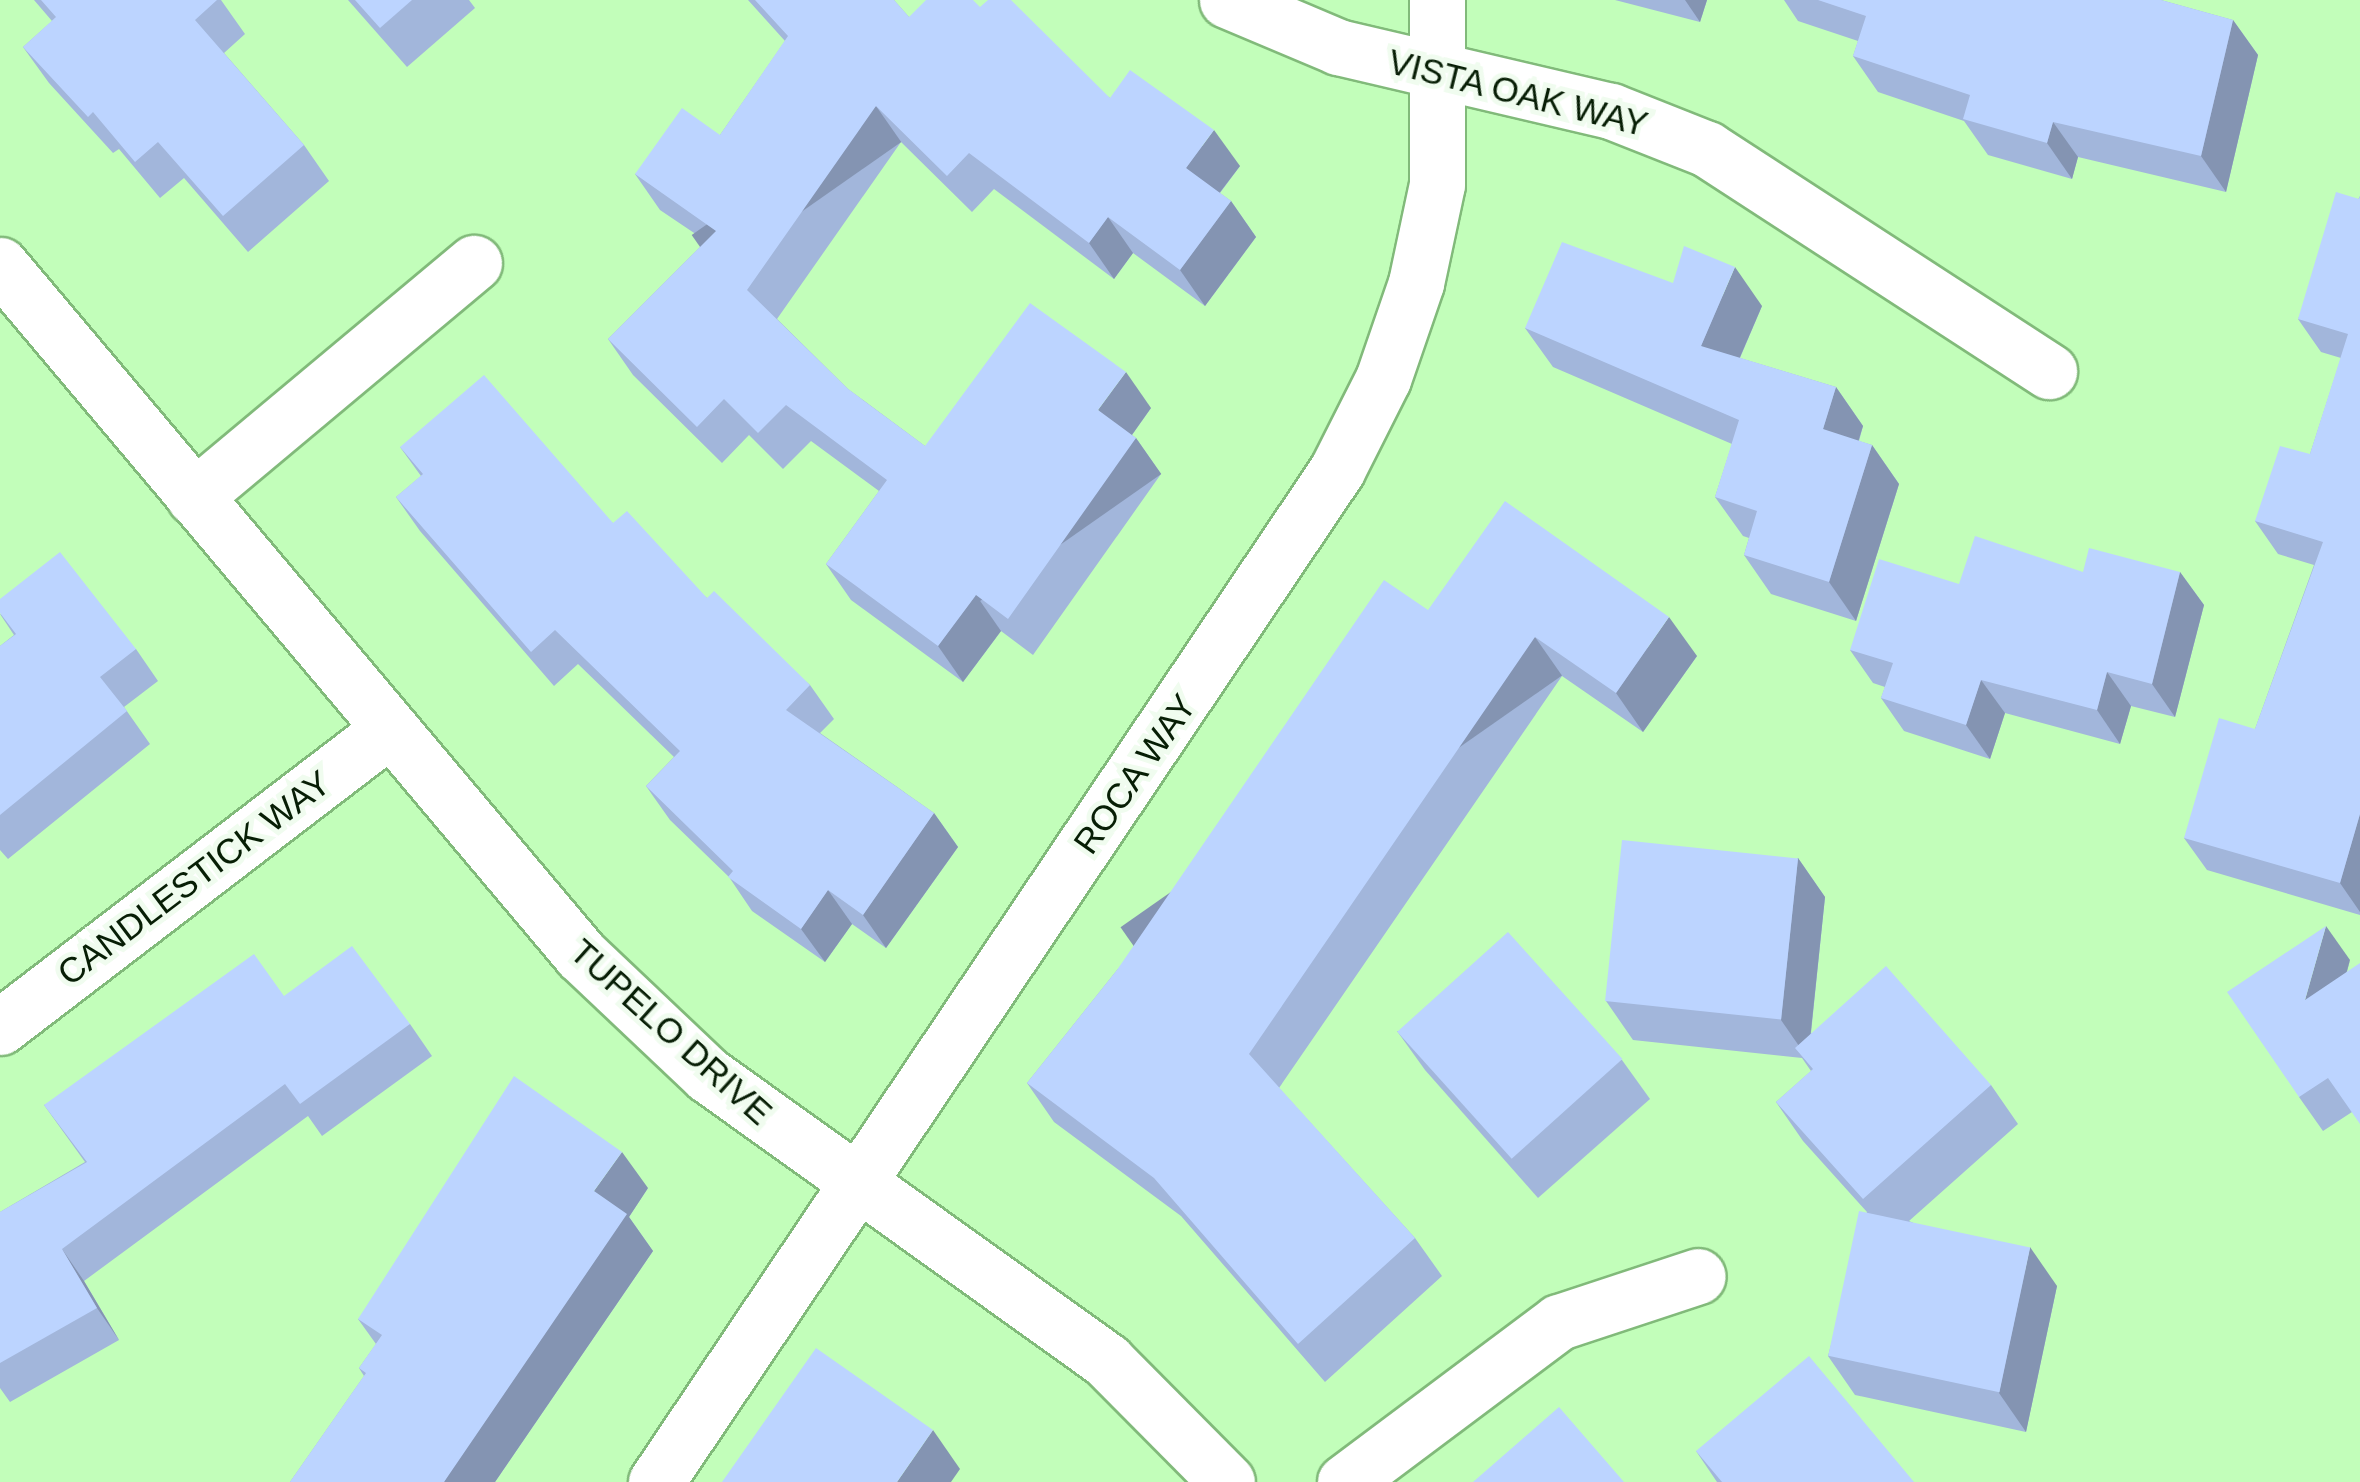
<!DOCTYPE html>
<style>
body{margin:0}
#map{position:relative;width:2360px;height:1482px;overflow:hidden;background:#c2feba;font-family:Arial,sans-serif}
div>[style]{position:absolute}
.roads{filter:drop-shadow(2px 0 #81ba7a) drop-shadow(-2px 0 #81ba7a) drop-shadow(0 2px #81ba7a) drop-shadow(0 -2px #81ba7a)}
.street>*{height:55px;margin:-27.5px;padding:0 27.5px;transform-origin:27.5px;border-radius:27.5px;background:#fff}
.secondary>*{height:55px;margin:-27.5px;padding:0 27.5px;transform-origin:27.5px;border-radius:27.5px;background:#fff}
.wall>*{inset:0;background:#a2b6db}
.shaded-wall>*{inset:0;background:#8494b2;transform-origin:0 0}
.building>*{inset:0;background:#bcd4ff;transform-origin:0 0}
span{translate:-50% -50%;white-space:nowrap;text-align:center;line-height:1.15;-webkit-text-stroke:10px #f0fcef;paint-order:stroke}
.street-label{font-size:35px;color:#071e05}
</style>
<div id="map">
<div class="roads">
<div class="street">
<i style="left:1227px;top:0;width:121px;rotate:22.9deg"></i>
<i style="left:1338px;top:47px;width:280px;rotate:13.2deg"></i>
<i style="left:1611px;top:111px;width:103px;rotate:21.6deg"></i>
<i style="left:1707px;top:149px;width:408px;rotate:33deg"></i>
<i style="left:194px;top:497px;width:365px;rotate:-39.9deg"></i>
<i style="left:0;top:1027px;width:489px;rotate:-37.4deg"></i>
<i style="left:656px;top:1482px;width:1220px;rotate:-56.06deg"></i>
<i style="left:1337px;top:470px;width:102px;rotate:-63.2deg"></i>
<i style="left:1383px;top:379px;width:102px;rotate:-71deg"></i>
<i style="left:1416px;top:283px;width:101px;rotate:-78deg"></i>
<i style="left:1437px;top:184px;width:184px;rotate:-90deg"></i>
<i style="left:1345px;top:1482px;width:267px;rotate:-36.8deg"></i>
<i style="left:1559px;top:1322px;width:146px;rotate:-18.3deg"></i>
</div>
<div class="secondary">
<i style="left:0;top:265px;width:902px;rotate:49.9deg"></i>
<i style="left:581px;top:955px;width:175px;rotate:43.4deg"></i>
<i style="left:708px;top:1075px;width:491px;rotate:35.6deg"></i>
<i style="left:1107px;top:1361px;width:170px;rotate:45.2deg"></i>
</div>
</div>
<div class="wall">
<i style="clip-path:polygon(34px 0,221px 0,245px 34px,224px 53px,304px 145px,329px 181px,248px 252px,184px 178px,160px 198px,119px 149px,113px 153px,49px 83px,23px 47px,52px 21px)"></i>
<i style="clip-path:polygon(348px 0,469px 0,475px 8px,407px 67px)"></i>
<i style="clip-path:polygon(748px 0,894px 0,909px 17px,980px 7px,1110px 98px,1240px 166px,1220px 193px,1231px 201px,1256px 237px,1205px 306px,1133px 253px,1114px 279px,994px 189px,972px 212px,901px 142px,777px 319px,848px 389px,925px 446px,1151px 408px,1132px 435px,1136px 438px,1161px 474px,1033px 655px,1001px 631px,963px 682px,851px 600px,826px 564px,879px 491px,811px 441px,783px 469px,749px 435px,722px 463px,633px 375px,608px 339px,706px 241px,660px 210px,635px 174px,720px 135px,785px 41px)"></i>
<i style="clip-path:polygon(1615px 0,1707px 0,1700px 22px)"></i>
<i style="clip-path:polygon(1784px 0,2161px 0,2233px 20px,2258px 55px,2226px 192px,2078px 157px,2072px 179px,1988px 155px,1964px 121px,1878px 92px,1853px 56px,1858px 41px,1798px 21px)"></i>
<i style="clip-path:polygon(2360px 196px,2360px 915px,2207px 870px,2184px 838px,2255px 729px,2314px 565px,2278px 554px,2255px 521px,2310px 454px,2341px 358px,2321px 352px,2298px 319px)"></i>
<i style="clip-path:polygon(1673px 283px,1762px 306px,1740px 358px,1836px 387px,1863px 426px,1859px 441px,1872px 445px,1899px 484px,1856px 621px,1771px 594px,1744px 555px,1749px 538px,1743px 536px,1715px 497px,1732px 444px,1553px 367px,1525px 328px)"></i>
<i style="clip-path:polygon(400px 447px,613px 523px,707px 598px,810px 685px,834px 719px,820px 733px,934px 813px,958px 847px,886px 948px,852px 924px,825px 962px,752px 911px,729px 877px,670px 820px,646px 786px,674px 757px,578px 664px,554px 686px,420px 531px,396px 497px,421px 476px)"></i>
<i style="clip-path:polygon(2083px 572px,2180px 572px,2204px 605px,2175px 717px,2131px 706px,2120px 744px,2005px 713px,1990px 759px,1904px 731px,1881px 698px,1885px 687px,1873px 683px,1850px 650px,1959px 584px)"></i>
<i style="clip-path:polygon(1428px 610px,1697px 656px,1643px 732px,1562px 676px,1279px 1088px,1415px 1238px,1442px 1276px,1325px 1382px,1181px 1216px,1054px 1122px,1027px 1083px,1117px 970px)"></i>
<i style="clip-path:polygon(0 614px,136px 649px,158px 681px,124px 707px,150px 744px,8px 859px,0 850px,0 646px,14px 635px)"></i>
<i style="clip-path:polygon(1798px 858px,1825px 897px,1811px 1033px,1991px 1085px,2018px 1124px,1909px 1221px,2057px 1286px,2026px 1432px,1855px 1395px,1828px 1356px,1867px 1212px,1803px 1141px,1776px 1102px,1811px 1071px,1802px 1058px,1633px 1040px,1606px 1001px)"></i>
<i style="clip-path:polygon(2350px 960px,2347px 972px,2352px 1112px,2323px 1131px,2299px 1097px)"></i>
<i style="clip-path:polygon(284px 996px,410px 1024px,432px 1056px,322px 1136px,308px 1116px,84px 1281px,119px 1340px,10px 1402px,0 1388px,0 1212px,85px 1162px,44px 1105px)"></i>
<i style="clip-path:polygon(1397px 1031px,1622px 1060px,1650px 1099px,1538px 1198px,1425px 1070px)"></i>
<i style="clip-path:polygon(648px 1188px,629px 1217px,653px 1251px,495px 1482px,290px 1482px,364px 1376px,359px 1368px,376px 1344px,358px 1319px)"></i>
<i style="clip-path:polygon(1696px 1451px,1914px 1482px,1717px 1482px)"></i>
</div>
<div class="shaded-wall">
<i style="clip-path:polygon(1685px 0,1707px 0,1700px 22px)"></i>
<i style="clip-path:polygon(2233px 20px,2258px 55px,2226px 192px,2201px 156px)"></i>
<i style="left:876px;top:106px;width:44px;height:225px;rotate:55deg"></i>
<i style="clip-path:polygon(2053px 122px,2078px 157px,2072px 179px,2047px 143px)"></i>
<i style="clip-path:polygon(1214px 130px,1240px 166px,1211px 204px,1186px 168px)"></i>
<i style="clip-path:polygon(1231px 201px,1256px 237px,1205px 306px,1180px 270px)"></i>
<i style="clip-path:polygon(1108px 217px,1133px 253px,1114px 279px,1089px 243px)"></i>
<i style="clip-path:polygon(1735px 267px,1762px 306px,1728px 385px,1701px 346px)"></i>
<i style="clip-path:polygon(1126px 372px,1151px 408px,1124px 446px,1098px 410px)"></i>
<i style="clip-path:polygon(1836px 387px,1863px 426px,1850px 468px,1823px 429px)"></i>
<i style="left:1136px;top:438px;width:44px;height:222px;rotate:55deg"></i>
<i style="clip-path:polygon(1872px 445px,1899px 484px,1856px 621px,1829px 582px)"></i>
<i style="clip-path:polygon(2180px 572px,2204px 605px,2175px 717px,2152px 684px)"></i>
<i style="clip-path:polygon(976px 595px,1001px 631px,963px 682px,938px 646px)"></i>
<i style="clip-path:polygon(1669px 617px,1697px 656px,1643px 732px,1616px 693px)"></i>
<i style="left:1535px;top:637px;width:47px;height:506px;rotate:55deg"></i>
<i style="clip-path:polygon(2107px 672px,2131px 706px,2120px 744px,2097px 710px)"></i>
<i style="clip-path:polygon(1981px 680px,2005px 713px,1990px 759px,1966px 725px)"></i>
<i style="clip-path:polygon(934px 813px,958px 847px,886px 948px,863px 915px)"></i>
<i style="clip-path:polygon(2360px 814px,2360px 912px,2340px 883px)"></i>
<i style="clip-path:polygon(1798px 858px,1825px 897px,1808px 1059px,1781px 1020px)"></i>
<i style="clip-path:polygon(828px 890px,852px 924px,825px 962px,801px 929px)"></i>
<i style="clip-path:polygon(2326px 926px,2350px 960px,2329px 1034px,2305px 1000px)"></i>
<i style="clip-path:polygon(622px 1152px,648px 1188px,629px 1217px,653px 1251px,495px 1482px,444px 1482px,594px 1191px)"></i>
<i style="clip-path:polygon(2030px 1247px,2057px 1286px,2026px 1432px,1999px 1393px)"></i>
<i style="clip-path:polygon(62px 1249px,84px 1281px,119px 1340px,97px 1308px)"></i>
<i style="clip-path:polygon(933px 1430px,960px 1469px,951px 1482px,897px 1482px)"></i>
</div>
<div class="building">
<i style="clip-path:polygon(41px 0,217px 0,195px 20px,304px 145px,223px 216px,158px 142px,135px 162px,93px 112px,88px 117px,23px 47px,56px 17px)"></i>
<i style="clip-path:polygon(355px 0,412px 0,380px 28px)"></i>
<i style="clip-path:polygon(755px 0,894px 0,909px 17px,926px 0,973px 0,980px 7px,988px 0,1011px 0,1110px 98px,1130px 70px,1214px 130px,1186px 168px,1231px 201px,1180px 270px,1108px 217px,1089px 243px,969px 153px,947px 176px,876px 106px,747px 290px,848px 389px,925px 446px,1030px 303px,1126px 372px,1098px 410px,1136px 438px,1008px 619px,976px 595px,938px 646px,826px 564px,887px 480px,786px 405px,758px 433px,724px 399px,697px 427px,608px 339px,716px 231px,635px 174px,682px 108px,720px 135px,788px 36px)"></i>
<i style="clip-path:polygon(1818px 0,2161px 0,2233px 20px,2201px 156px,2053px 122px,2047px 143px,1963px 119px,1970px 95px,1853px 56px,1866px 16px)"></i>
<i style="clip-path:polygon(2336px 192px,2359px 199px,2360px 196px,2360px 814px,2340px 883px,2184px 838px,2219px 718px,2255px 729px,2323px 542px,2255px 521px,2280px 446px,2310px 454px,2348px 334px,2298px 319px)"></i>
<i style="clip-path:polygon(1562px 242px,1673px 283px,1684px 246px,1735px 267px,1701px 346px,1836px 387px,1823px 429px,1872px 445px,1829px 582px,1744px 555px,1757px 511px,1715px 497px,1739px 420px,1525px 328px)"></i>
<i style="clip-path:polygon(484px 375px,613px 523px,627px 511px,707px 598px,714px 591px,810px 685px,786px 710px,934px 813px,863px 915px,828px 890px,801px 929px,728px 877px,733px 871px,646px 786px,680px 751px,555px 630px,531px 652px,396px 497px,423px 474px,400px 447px)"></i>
<i style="clip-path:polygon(1505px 501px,1669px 617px,1616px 693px,1535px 637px,1249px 1054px,1415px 1238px,1298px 1344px,1154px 1178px,1027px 1083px,1117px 970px,1384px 580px,1428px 610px)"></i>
<i style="clip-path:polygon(1975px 536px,2083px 572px,2089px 548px,2180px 572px,2152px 684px,2107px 672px,2097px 710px,1981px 680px,1966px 725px,1881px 698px,1893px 663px,1850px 650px,1879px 559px,1959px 584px)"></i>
<i style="clip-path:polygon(60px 552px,136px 649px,100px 677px,127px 711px,0 815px,0 646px,16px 634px,0 613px,0 599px)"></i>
<i style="left:1622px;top:840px;width:177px;height:162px;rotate:6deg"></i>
<i style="clip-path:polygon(2326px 926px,2305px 1000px,2360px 963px,2360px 1124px,2328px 1078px,2299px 1097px,2227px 992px)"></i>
<i style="left:1508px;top:932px;width:171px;height:149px;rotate:48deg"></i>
<i style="clip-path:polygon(352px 946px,410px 1024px,300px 1104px,285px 1084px,62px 1249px,97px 1308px,0 1363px,0 1212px,87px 1162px,44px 1105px,254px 954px,284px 996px)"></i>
<i style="clip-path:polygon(1886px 966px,1991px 1085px,1863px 1199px,1776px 1102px,1813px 1069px,1795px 1048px)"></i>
<i style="clip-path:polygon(514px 1076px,622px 1152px,594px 1191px,627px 1214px,444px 1482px,290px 1482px,366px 1373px,359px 1368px,382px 1335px,358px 1319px)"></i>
<i style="left:1859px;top:1211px;width:175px;height:148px;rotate:12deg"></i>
<i style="clip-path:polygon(816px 1348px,933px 1430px,897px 1482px,722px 1482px)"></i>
<i style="clip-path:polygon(1809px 1356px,1914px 1482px,1722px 1482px,1696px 1451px)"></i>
<i style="clip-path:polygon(1559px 1407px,1624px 1482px,1473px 1482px)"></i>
</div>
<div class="street-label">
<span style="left:1518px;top:93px;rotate:14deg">VISTA OAK WAY</span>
<span style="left:1135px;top:774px;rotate:-55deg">ROCA WAY</span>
<span style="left:194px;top:878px;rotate:-37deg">CANDLESTICK WAY</span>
<span style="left:671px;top:1032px;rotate:42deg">TUPELO DRIVE</span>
</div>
</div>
